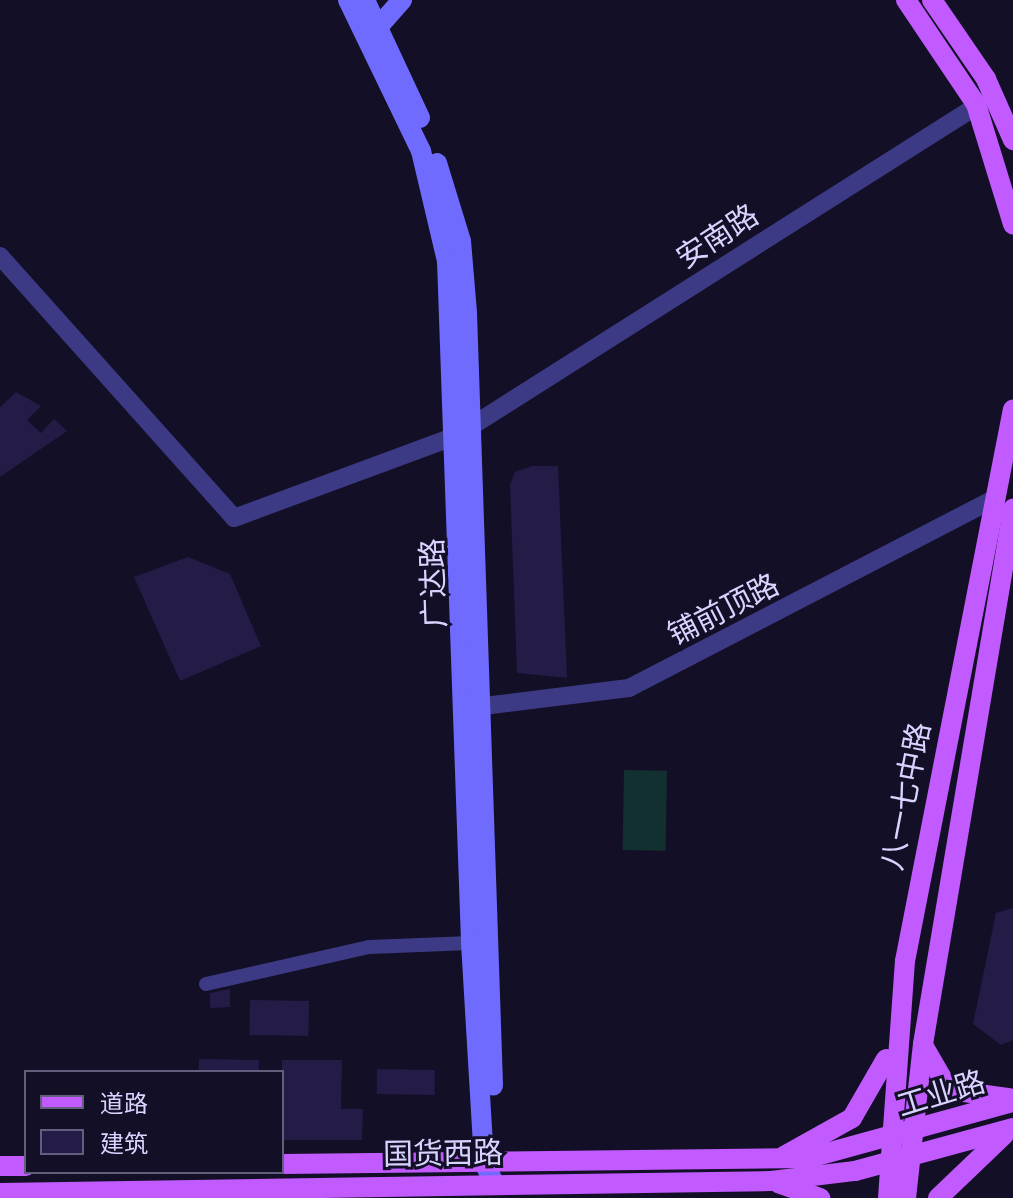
<!DOCTYPE html>
<meta charset="utf-8">
<style>
body{margin:0}
#map{position:relative;width:1013px;height:1198px;overflow:hidden;background:#130f26;font-family:"Titillium Web","Noto Sans SC",sans-serif}
div>[style]{position:absolute}
.green>*{inset:0;background:#12302f;transform-origin:0 0}
.building>*{inset:0;background:#241b47;transform-origin:0 0}
.minor>*{height:14px;margin:-7px;padding:0 7px;transform-origin:7px;border-radius:7px;background:#3d3a85}
.tertiary>*{height:18px;margin:-9px;padding:0 9px;transform-origin:9px;border-radius:9px;background:#3d3a85}
.secondary>*{height:20px;margin:-10px;padding:0 10px;transform-origin:10px;border-radius:10px;background:#6f6bff}
.primary>*{height:20px;margin:-10px;padding:0 10px;transform-origin:10px;border-radius:10px;background:#c25bff}
span{translate:-50% -50%;white-space:nowrap;text-align:center;line-height:1.15;-webkit-text-stroke:6px #130f26;paint-order:stroke}
.street-label{font-size:30px;color:#d9d4ff}
.legend{position:absolute;left:24px;top:1070px;width:260px;height:104px;box-sizing:border-box;background:#130f26;border:2px solid #625e7d;margin:0;padding:10px 14px;list-style:none;font-size:24px;color:#d9d4ff}
.legend li{display:flex;align-items:center;gap:16px;height:40px}
.legend b{width:40px;border:2px solid #625e7d}
</style>
<div id="map">
<div class="green">
<i style="left:624px;top:770px;width:43px;height:80px;rotate:1deg"></i>
</div>
<div class="building">
<i style="clip-path:polygon(16px 392px,41px 406px,27px 420px,41px 433px,54px 419px,67px 431px,0 477px,0 407px)"></i>
<i style="clip-path:polygon(532px 466px,558px 466px,567px 678px,517px 673px,510px 485px,515px 472px)"></i>
<i style="clip-path:polygon(188px 557px,230px 574px,261px 646px,180px 681px,134px 577px)"></i>
<i style="clip-path:polygon(1013px 908px,1013px 1040px,1001px 1045px,973px 1024px,996px 913px)"></i>
<i style="clip-path:polygon(230px 989px,230px 1007px,210px 1008px,210px 993px)"></i>
<i style="left:250px;top:1000px;width:59px;height:35px;rotate:1deg"></i>
<i style="left:199px;top:1059px;width:60px;height:13px;rotate:1deg"></i>
<i style="clip-path:polygon(282px 1060px,342px 1060px,341px 1109px,363px 1109px,362px 1140px,282px 1140px)"></i>
<i style="left:377px;top:1069px;width:58px;height:25px;rotate:1deg"></i>
</div>
<div class="minor">
<i style="left:206px;top:984px;width:167px;rotate:-12.8deg"></i>
<i style="left:369px;top:947px;width:102px;rotate:-2.2deg"></i>
</div>
<div class="tertiary">
<i style="left:0;top:256px;width:351px;rotate:48.2deg"></i>
<i style="left:234px;top:518px;width:237px;rotate:-20.3deg"></i>
<i style="left:456px;top:436px;width:631px;rotate:-32.38deg"></i>
<i style="left:468px;top:708px;width:162px;rotate:-7.1deg"></i>
<i style="left:629px;top:688px;width:407px;rotate:-27.4deg"></i>
</div>
<div class="secondary">
<i style="left:348px;top:0;width:168px;rotate:64.2deg"></i>
<i style="left:421px;top:151px;width:113px;rotate:76.7deg"></i>
<i style="left:447px;top:261px;width:682px;rotate:87.98deg"></i>
<i style="left:471px;top:943px;width:220px;rotate:86.6deg"></i>
<i style="left:484px;top:1163px;width:20px;rotate:63deg"></i>
<i style="left:365px;top:0;width:130px;rotate:65deg"></i>
<i style="left:371px;top:35px;width:47px;rotate:-48.5deg"></i>
<i style="left:437px;top:163px;width:82px;rotate:72.9deg"></i>
<i style="left:461px;top:241px;width:72px;rotate:85.2deg"></i>
<i style="left:467px;top:313px;width:773px;rotate:88.07deg"></i>
</div>
<div class="primary">
<i style="left:906px;top:0;width:125px;rotate:56.1deg"></i>
<i style="left:976px;top:104px;width:126px;rotate:72.9deg"></i>
<i style="left:932px;top:0;width:96px;rotate:55.6deg"></i>
<i style="left:986px;top:79px;width:67px;rotate:66.1deg"></i>
<i style="left:924px;top:1047px;width:50px;rotate:59.8deg"></i>
<i style="left:949px;top:1090px;width:61px;rotate:7.6deg"></i>
<i style="left:784px;top:1156px;width:78px;rotate:-29.2deg"></i>
<i style="left:852px;top:1118px;width:68px;rotate:-60deg"></i>
<i style="left:282px;top:1164px;width:527px;rotate:-0.65deg"></i>
<i style="left:809px;top:1158px;width:212px;rotate:-15.4deg"></i>
<i style="left:0;top:1166px;width:26px"></i>
<i style="left:778px;top:1183px;width:45px;rotate:19.7deg"></i>
<i style="left:0;top:1193px;width:771px;rotate:-0.89deg"></i>
<i style="left:771px;top:1181px;width:85px;rotate:-6.8deg"></i>
<i style="left:855px;top:1171px;width:164px;rotate:-15.2deg"></i>
<i style="left:888px;top:1198px;width:238px;rotate:-85.9deg"></i>
<i style="left:905px;top:961px;width:562px;rotate:-78.93deg"></i>
<i style="left:906px;top:1198px;width:155px;rotate:-83.7deg"></i>
<i style="left:923px;top:1044px;width:543px;rotate:-80.45deg"></i>
<i style="left:938px;top:1198px;width:91px;rotate:-43.7deg"></i>
</div>
<div class="street-label">
<span style="left:717px;top:236px;rotate:-33deg">安南路</span>
<span style="left:433px;top:583px;rotate:-92deg">广达路</span>
<span style="left:723px;top:609px;rotate:-27deg">铺前顶路</span>
<span style="left:905px;top:796px;rotate:-79deg">八一七中路</span>
<span style="left:941px;top:1093px;rotate:-17deg">工业路</span>
<span style="left:443px;top:1153px;rotate:-1deg">国货西路</span>
</div>
<ul class="legend">
<li><b style="height:10px;background:#c25bff"></b>道路</li>
<li><b style="height:22px;background:#241b47"></b>建筑</li>
</ul>
</div>
